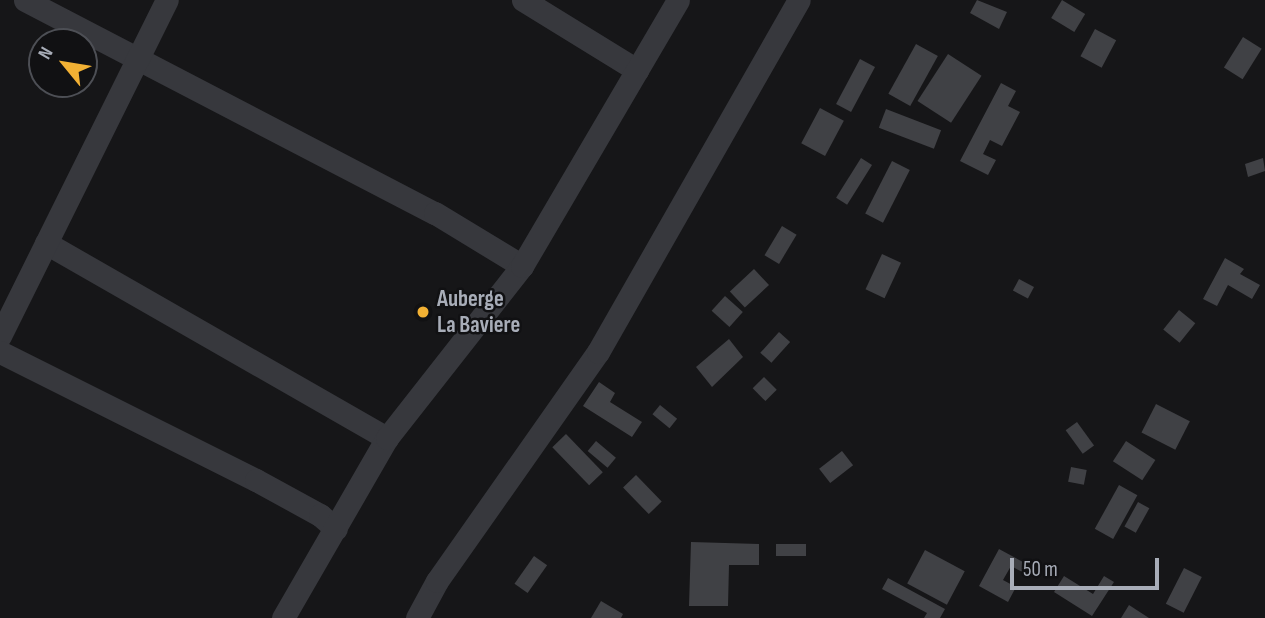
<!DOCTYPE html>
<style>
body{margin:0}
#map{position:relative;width:1265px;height:618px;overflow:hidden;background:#161618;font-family:"Sofia Sans Condensed",sans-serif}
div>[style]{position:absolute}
.building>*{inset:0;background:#404145;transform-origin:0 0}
.street>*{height:23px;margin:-11.5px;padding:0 11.5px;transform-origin:11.5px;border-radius:11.5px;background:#37383d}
.dots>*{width:19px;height:19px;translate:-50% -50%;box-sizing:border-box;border:4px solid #111113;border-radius:50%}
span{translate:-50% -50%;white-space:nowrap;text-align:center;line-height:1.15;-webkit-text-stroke:5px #111113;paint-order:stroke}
.poi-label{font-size:23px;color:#a8adb8;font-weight:700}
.left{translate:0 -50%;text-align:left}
.north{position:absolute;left:28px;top:28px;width:70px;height:70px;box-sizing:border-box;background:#111113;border:2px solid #4d4f55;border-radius:50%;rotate:300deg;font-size:19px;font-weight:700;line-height:28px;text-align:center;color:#a8adb8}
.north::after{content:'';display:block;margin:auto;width:24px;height:32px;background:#f2b134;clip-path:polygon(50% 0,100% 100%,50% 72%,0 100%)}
.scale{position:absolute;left:1010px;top:558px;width:149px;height:32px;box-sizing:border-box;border:4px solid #a8adb8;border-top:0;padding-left:9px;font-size:21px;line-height:24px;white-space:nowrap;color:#a8adb8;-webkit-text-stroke:5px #111113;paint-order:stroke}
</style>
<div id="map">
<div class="building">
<i style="clip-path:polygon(977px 0,1007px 12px,999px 29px,970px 13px)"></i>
<i style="left:1062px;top:0;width:27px;height:21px;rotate:31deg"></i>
<i style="left:1095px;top:29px;width:24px;height:31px;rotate:28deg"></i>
<i style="left:1243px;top:37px;width:22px;height:36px;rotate:32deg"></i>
<i style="left:916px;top:44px;width:25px;height:57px;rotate:29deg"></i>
<i style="left:948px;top:54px;width:40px;height:56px;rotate:33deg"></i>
<i style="left:860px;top:59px;width:17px;height:51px;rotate:28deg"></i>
<i style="clip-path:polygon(1001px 83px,1016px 91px,1008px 106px,1020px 112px,1002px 146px,990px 140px,983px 154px,996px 160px,988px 175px,960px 161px)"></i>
<i style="left:820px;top:108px;width:27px;height:40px;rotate:28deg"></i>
<i style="left:886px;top:109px;width:59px;height:20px;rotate:21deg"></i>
<i style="left:861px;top:158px;width:13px;height:47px;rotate:32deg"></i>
<i style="clip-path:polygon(1263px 158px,1265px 171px,1248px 177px,1245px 164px)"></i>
<i style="left:892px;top:161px;width:20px;height:59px;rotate:27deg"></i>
<i style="left:782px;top:226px;width:17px;height:34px;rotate:31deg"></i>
<i style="left:882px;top:254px;width:21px;height:39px;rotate:25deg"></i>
<i style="clip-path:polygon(1225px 258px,1244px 269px,1240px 274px,1260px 285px,1252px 299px,1228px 285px,1217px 306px,1203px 299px)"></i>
<i style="left:754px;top:269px;width:22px;height:33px;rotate:47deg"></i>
<i style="left:1019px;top:279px;width:17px;height:13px;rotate:28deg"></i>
<i style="left:725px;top:296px;width:24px;height:20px;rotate:42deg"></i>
<i style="left:1179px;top:310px;width:21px;height:25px;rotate:39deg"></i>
<i style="left:779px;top:332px;width:15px;height:28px;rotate:42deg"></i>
<i style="clip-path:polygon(729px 339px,743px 357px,712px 387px,696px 367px)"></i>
<i style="left:764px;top:377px;width:18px;height:16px;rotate:45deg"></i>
<i style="clip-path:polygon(599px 382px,615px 393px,610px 402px,642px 422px,632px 437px,583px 406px)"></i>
<i style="left:1156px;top:404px;width:38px;height:32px;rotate:27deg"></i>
<i style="left:660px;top:405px;width:22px;height:12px;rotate:39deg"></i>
<i style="left:1077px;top:422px;width:29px;height:14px;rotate:54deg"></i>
<i style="left:566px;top:434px;width:53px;height:19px;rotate:46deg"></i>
<i style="left:596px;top:441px;width:26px;height:13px;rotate:40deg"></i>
<i style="left:1126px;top:441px;width:35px;height:24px;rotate:33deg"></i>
<i style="left:842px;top:451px;width:18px;height:29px;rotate:52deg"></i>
<i style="left:1071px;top:467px;width:16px;height:15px;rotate:11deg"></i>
<i style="left:636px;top:475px;width:37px;height:18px;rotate:46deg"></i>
<i style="left:1119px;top:485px;width:21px;height:50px;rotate:29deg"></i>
<i style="left:1138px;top:502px;width:13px;height:28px;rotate:29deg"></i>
<i style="clip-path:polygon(691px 542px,759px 544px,759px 565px,729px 565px,728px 606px,689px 606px)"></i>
<i style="left:806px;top:544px;width:12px;height:30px;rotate:90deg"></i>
<i style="clip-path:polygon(999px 549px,1032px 567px,1028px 575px,1011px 566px,1003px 580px,1016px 587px,1008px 602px,979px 586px)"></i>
<i style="left:925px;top:550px;width:45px;height:38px;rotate:28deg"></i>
<i style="left:534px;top:556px;width:16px;height:34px;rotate:35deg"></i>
<i style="left:1184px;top:568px;width:20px;height:40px;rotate:27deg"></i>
<i style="clip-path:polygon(1064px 576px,1093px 594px,1104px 576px,1114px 582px,1092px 616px,1054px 592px)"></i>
<i style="clip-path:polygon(888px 578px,945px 609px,940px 618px,924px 618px,927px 613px,882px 589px)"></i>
<i style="clip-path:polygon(601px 601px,623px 614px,621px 618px,591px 618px)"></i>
<i style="clip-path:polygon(1129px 605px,1149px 618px,1121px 618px)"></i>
</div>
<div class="street">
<i style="left:25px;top:0;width:462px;rotate:27.5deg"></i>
<i style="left:435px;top:213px;width:102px;rotate:31.3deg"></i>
<i style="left:523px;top:0;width:134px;rotate:31.6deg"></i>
<i style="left:46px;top:243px;width:393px;rotate:29.8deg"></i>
<i style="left:0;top:336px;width:375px;rotate:-63.6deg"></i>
<i style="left:0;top:352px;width:286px;rotate:26.6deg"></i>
<i style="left:256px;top:480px;width:73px;rotate:28.7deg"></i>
<i style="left:320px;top:515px;width:21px;rotate:41deg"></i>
<i style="left:283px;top:618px;width:208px;rotate:-60deg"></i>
<i style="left:387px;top:438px;width:219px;rotate:-51.9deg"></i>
<i style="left:522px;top:266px;width:308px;rotate:-59.6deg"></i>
<i style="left:417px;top:618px;width:42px;rotate:-61.6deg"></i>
<i style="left:437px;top:581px;width:280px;rotate:-54.9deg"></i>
<i style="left:598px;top:352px;width:405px;rotate:-60.3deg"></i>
</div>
<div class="dots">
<i style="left:423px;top:312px;background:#f2b134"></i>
</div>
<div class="poi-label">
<span class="left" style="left:437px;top:312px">Auberge<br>La Baviere</span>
</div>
<div class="north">N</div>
<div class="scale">50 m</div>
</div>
